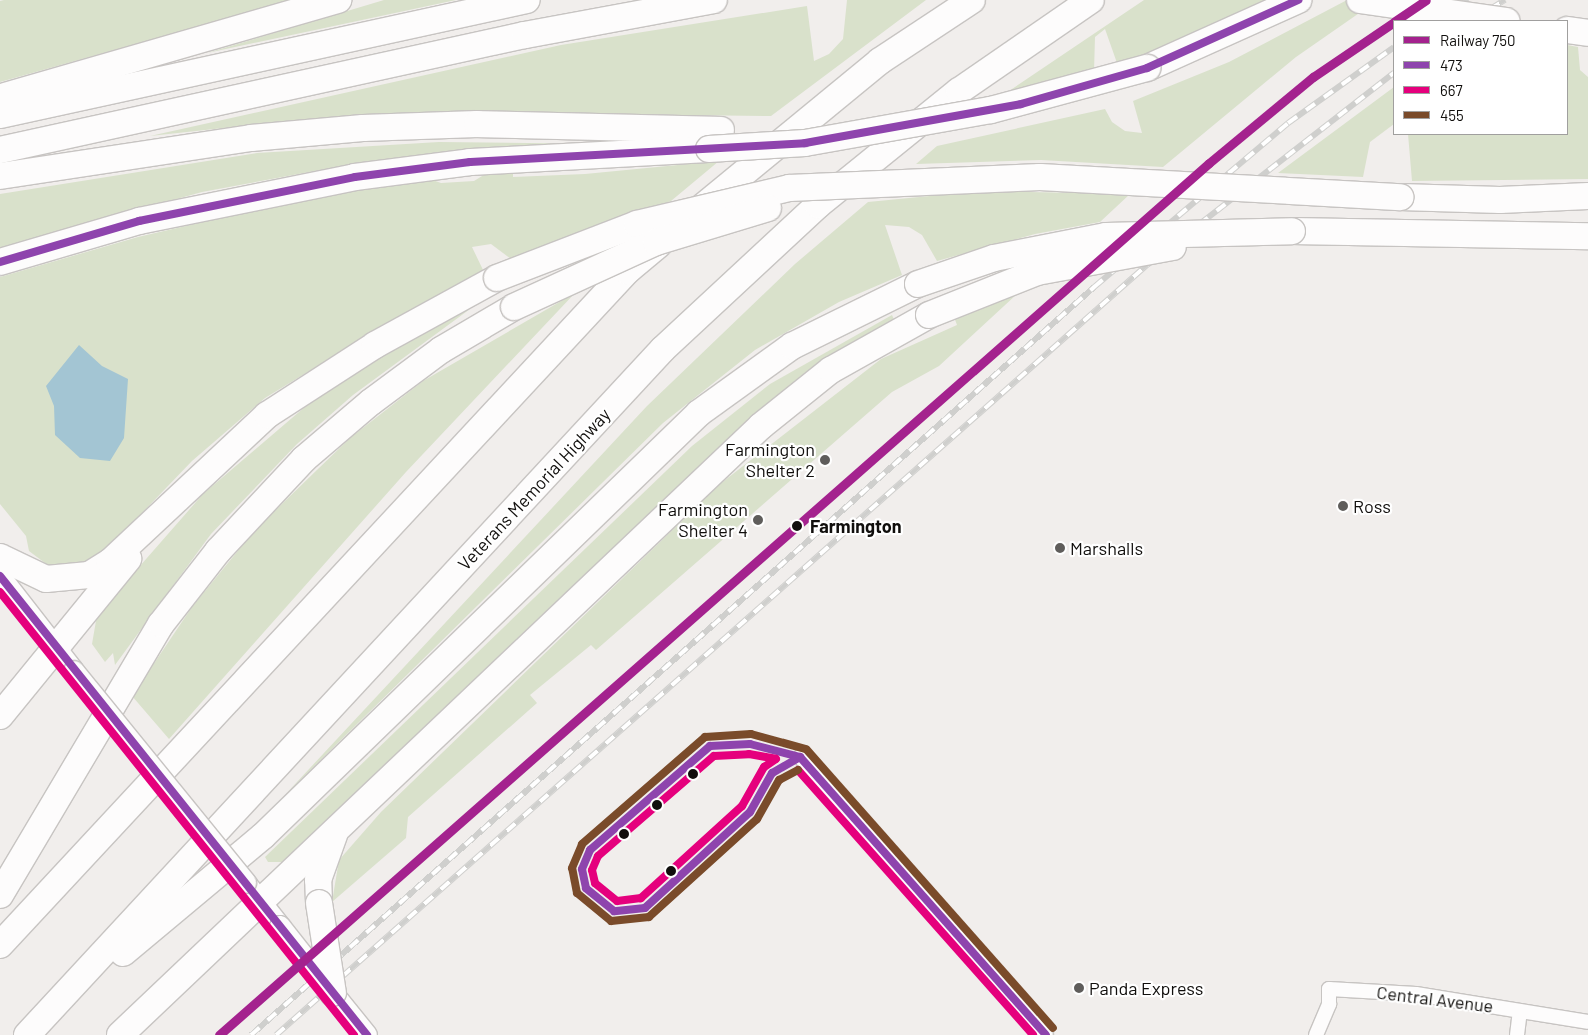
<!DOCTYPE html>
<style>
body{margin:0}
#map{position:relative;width:1588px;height:1035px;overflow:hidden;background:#f1eeec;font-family:Barlow,sans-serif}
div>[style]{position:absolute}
.green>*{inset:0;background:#d9e1cb}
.water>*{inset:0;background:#a3c5d3}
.roads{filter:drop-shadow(1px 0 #c7c4c2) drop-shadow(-1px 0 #c7c4c2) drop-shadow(0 1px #c7c4c2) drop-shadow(0 -1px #c7c4c2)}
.street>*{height:14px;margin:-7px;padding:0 7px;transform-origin:7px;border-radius:7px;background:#fdfcfc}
.secondary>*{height:20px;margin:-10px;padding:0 10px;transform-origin:10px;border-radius:10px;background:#fdfcfc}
.highway>*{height:26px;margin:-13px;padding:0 13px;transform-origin:13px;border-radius:13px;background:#fdfcfc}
.rail>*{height:5.5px;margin-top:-2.75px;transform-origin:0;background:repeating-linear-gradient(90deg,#fff 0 11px,#cfcfcd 0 22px);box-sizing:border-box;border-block:1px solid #cfcfcd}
.bridges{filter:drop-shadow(1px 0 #c7c4c2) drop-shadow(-1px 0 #c7c4c2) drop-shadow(0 1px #c7c4c2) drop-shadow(0 -1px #c7c4c2)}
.secondary-bridge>*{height:20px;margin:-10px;padding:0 10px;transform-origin:10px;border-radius:10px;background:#fdfcfc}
.highway-bridge>*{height:26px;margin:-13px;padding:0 13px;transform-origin:13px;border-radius:13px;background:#fdfcfc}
.bus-1>*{height:8px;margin:-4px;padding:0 4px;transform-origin:4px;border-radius:4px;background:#8e44ad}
.bus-2>*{height:8px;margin:-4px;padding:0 4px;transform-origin:4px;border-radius:4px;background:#e5007d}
.bus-3>*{height:8px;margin:-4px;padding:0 4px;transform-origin:4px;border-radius:4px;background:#7a4b2a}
.rail-1>*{height:9px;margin:-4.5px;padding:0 4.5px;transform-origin:4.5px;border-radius:4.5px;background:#a4228e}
.dots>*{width:14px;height:14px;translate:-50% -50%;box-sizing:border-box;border:2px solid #fff;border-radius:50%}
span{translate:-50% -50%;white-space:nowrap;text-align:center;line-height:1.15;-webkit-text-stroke:4.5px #fff;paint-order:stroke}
.poi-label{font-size:18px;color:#110f0d}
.right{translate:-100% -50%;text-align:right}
.left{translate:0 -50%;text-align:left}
.street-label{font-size:18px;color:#110f0d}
.stop-label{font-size:18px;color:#110f0d;font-weight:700}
.legend{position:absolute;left:1393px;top:20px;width:175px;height:115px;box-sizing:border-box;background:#fff;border:1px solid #a09f9e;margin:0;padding:6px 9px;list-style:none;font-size:15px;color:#110f0d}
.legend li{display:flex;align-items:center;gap:10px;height:25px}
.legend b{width:25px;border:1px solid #a09f9e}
</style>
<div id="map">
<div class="green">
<i style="clip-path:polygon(4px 0,293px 0,0 82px,0 1px)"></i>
<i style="clip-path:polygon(384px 0,456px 0,207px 53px,264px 36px)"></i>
<i style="clip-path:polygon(847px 0,926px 0,771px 116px,453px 112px,297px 120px,150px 136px,561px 45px,807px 6px,814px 61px,829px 54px,843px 39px)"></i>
<i style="clip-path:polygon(1144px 0,1265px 0,1161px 49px,1117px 63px,1105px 29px,1095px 37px,1094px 72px,1003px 95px)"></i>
<i style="clip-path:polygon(1347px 0,1378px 0,1296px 57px,1163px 167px,1041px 160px,916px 164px,937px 146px,1105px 109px,1112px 122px,1125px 131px,1142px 133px,1133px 101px,1229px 62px)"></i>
<i style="clip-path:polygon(1567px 45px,1578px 47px,1580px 70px,1588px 77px,1588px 179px,1412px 181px,1408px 134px,1567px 134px)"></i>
<i style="clip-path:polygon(1394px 87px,1394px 124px,1370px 142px,1363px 177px,1278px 173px)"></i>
<i style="clip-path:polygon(439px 142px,608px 144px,435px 155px,331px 168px,202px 192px,0 248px,0 194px,257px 153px)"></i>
<i style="clip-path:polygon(719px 161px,671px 201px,511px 259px,491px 244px,472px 247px,484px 272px,401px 315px,265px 398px,192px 461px,91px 566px,54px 568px,45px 563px,29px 551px,26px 536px,0 504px,0 277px,138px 237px,324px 194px,427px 178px,441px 183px,474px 181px,487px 173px,513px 171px,513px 177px,585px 174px)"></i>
<i style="clip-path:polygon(981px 191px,1130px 194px,1100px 222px,1035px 234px,937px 261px,922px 235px,909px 227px,885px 225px,902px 275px,839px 302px,755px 350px,663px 423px,283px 797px,647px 406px,795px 264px,868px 202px)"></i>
<i style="clip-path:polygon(575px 293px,406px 472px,169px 739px,132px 696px,192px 607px,254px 531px,350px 438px,423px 381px)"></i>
<i style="clip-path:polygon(1017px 294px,939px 366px,892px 392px,596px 650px,591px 645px,530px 695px,537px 703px,408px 817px,406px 838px,332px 902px,339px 860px,381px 812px,720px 484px,881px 359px,957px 325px,954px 317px)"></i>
<i style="clip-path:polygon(470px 309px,353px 395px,297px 444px,211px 534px,115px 665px,113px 653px,105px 662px,92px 644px,97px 615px,203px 494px,313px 400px,364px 364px)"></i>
<i style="clip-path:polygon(892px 315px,895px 322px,285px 862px,268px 862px,265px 857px,692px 446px,770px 384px)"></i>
</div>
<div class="water">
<i style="clip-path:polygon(79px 345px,102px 366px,128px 379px,124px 438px,110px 461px,80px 458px,55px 435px,54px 406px,46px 386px)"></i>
</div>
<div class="roads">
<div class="street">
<i style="left:800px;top:757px;width:371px;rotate:48.5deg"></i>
<i style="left:1316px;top:1035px;width:34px;rotate:-67deg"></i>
<i style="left:1329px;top:1004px;width:15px;rotate:-90deg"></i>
<i style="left:1329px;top:989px;width:87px;rotate:3.3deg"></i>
<i style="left:1416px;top:994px;width:174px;rotate:9.2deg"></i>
<i style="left:1517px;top:1035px;width:24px;rotate:-83deg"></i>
</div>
<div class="secondary">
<i style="left:0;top:576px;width:120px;rotate:52.1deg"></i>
<i style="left:246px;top:883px;width:55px;rotate:51.7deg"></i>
<i style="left:333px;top:993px;width:54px;rotate:51deg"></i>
</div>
<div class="highway">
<i style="left:1567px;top:30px;width:21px;rotate:8deg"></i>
<i style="left:1147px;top:68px;width:166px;rotate:-24.2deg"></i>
<i style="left:5px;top:96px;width:347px;rotate:-16.1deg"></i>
<i style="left:0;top:115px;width:539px;rotate:-12.31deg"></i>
<i style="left:0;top:150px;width:537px;rotate:-12.36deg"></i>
<i style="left:525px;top:35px;width:192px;rotate:-10.5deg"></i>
<i style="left:0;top:176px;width:254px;rotate:-8.6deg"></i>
<i style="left:251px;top:138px;width:112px;rotate:-5.1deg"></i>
<i style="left:363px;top:128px;width:114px;rotate:-2deg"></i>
<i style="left:477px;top:124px;width:244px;rotate:1.4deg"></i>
<i style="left:1400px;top:197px;width:100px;rotate:1.7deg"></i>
<i style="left:1500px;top:200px;width:88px;rotate:-2.6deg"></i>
<i style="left:695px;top:213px;width:239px;rotate:-39.4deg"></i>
<i style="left:880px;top:61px;width:110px;rotate:-33.5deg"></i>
<i style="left:1292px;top:231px;width:296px;rotate:1deg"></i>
<i style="left:0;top:262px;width:145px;rotate:-16.4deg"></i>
<i style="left:139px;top:221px;width:220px;rotate:-11.5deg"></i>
<i style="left:355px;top:177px;width:116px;rotate:-7.4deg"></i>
<i style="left:470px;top:162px;width:239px;rotate:-3.1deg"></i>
<i style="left:0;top:557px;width:51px;rotate:25.6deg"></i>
<i style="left:46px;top:579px;width:43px;rotate:-5.3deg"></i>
<i style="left:89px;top:575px;width:25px;rotate:-32deg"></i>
<i style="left:110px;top:562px;width:215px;rotate:-43.1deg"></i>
<i style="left:267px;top:415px;width:129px;rotate:-32.9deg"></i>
<i style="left:375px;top:345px;width:139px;rotate:-28.8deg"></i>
<i style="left:0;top:716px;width:203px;rotate:-50.8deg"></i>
<i style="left:0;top:895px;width:315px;rotate:-59.3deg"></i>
<i style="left:161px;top:624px;width:93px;rotate:-52deg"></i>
<i style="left:218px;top:551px;width:126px;rotate:-46.9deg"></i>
<i style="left:304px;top:459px;width:88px;rotate:-40.4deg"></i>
<i style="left:371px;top:402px;width:87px;rotate:-36.6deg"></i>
<i style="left:441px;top:350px;width:85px;rotate:-30.5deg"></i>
<i style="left:319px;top:903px;width:23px;rotate:-92deg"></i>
<i style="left:318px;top:880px;width:48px;rotate:-70.4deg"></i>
<i style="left:0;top:945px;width:921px;rotate:-47.07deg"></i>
<i style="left:627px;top:271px;width:40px;rotate:-40deg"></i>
<i style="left:123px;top:953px;width:182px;rotate:-39.9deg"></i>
<i style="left:263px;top:836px;width:607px;rotate:-44.13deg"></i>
<i style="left:699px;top:413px;width:115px;rotate:-35.8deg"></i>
<i style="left:792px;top:346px;width:140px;rotate:-26.2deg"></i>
<i style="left:27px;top:1035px;width:935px;rotate:-47.17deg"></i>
<i style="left:663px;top:349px;width:212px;rotate:-42.9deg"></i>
<i style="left:818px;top:205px;width:181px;rotate:-39deg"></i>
<i style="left:959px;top:91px;width:160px;rotate:-34.6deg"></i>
<i style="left:120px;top:1035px;width:884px;rotate:-43.53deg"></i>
<i style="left:761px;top:426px;width:90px;rotate:-38.7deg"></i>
<i style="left:831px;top:370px;width:112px;rotate:-29.3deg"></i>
</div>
</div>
<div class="rail">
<i style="left:1432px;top:21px;width:42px;rotate:-30.3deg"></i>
<i style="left:1471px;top:21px;width:40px;rotate:-32deg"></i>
<i style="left:251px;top:1035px;width:1127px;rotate:-41.58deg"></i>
<i style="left:1094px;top:287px;width:254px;rotate:-40.2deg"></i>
<i style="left:1288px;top:123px;width:130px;rotate:-35.6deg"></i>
<i style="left:276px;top:1035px;width:1163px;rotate:-41.48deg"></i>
<i style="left:1147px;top:265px;width:313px;rotate:-37.9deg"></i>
</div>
<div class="bridges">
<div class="secondary-bridge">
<i style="left:74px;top:671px;width:273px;rotate:50.9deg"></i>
<i style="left:280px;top:926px;width:85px;rotate:51.7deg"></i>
</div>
<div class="highway-bridge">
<i style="left:1360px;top:0;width:148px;rotate:8.2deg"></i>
<i style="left:709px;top:149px;width:96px;rotate:-3.6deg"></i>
<i style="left:805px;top:143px;width:189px;rotate:-10.1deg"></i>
<i style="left:991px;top:110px;width:162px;rotate:-15.1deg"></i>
<i style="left:497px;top:278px;width:150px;rotate:-21.1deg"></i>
<i style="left:637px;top:224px;width:156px;rotate:-13.3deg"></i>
<i style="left:789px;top:188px;width:251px;rotate:-2.5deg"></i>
<i style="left:1040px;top:177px;width:361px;rotate:3.2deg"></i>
<i style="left:918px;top:284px;width:80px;rotate:-18.9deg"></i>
<i style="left:994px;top:258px;width:114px;rotate:-11.1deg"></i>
<i style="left:1106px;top:236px;width:186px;rotate:-1.5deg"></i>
<i style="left:514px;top:307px;width:156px;rotate:-24.6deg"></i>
<i style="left:656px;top:242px;width:117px;rotate:-16.9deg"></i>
<i style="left:929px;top:315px;width:116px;rotate:-21.7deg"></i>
<i style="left:1037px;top:272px;width:138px;rotate:-10.4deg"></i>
<i style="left:319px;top:903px;width:91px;rotate:81.2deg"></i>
</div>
</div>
<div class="bus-1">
<i style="left:0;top:262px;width:145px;rotate:-16.4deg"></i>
<i style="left:139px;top:221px;width:220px;rotate:-11.5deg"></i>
<i style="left:355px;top:177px;width:116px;rotate:-7.4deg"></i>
<i style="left:470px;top:162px;width:336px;rotate:-3.2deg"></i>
<i style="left:805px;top:143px;width:219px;rotate:-10.2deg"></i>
<i style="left:1021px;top:104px;width:131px;rotate:-15.9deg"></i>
<i style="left:1147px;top:68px;width:166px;rotate:-24.2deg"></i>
<i style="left:0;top:576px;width:588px;rotate:51.36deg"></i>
<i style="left:750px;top:744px;width:52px;rotate:14.6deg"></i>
<i style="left:800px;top:757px;width:32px;rotate:150deg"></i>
<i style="left:772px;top:773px;width:45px;rotate:119.4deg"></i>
<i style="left:750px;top:812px;width:142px;rotate:137.6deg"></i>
<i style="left:645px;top:908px;width:31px;rotate:174deg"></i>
<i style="left:614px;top:911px;width:36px;rotate:-141deg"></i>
<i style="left:586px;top:888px;width:19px;rotate:-102deg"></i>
<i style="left:582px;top:869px;width:21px;rotate:-67deg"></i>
<i style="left:590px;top:850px;width:159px;rotate:-40.9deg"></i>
<i style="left:710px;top:746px;width:40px;rotate:-2.9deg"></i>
<i style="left:800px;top:757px;width:371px;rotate:48.5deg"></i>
</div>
<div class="bus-2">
<i style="left:0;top:592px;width:567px;rotate:51.37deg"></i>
<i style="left:749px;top:754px;width:27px;rotate:10deg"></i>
<i style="left:776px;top:759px;width:14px;rotate:146deg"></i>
<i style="left:764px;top:767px;width:45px;rotate:119.4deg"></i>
<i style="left:742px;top:806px;width:137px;rotate:137.7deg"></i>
<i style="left:641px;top:898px;width:24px;rotate:173deg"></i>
<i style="left:617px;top:901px;width:28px;rotate:-141deg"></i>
<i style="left:595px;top:883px;width:13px;rotate:-103deg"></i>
<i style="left:592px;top:870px;width:15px;rotate:-67deg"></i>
<i style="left:598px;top:856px;width:153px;rotate:-40.8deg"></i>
<i style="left:714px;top:756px;width:35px;rotate:-3deg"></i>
<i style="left:798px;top:770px;width:354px;rotate:48.4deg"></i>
</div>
<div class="bus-3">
<i style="left:807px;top:750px;width:371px;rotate:48.5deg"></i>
<i style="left:798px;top:770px;width:21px;rotate:152deg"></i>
<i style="left:779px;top:780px;width:45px;rotate:119.4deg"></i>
<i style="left:757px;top:819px;width:146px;rotate:137.8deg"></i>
<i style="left:649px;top:917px;width:38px;rotate:174deg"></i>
<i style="left:611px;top:921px;width:44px;rotate:-140.5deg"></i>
<i style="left:577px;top:893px;width:25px;rotate:-101deg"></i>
<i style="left:572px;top:868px;width:26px;rotate:-67deg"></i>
<i style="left:582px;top:844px;width:163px;rotate:-41deg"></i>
<i style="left:705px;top:737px;width:46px;rotate:-3.7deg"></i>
<i style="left:751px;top:734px;width:57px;rotate:15.3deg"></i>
</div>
<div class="rail-1">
<i style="left:1395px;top:21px;width:37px;rotate:-34deg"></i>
<i style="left:219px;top:1035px;width:1319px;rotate:-41.37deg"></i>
<i style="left:1209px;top:163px;width:135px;rotate:-39.6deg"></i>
<i style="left:1313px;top:77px;width:98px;rotate:-34.2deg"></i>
</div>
<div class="dots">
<i style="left:825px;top:460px;background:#5f5d5b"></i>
<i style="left:1343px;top:506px;background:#5f5d5b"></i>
<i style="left:758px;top:520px;background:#5f5d5b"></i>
<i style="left:797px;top:526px;background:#110f0d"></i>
<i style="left:1060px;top:548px;background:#5f5d5b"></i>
<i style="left:693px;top:774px;background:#110f0d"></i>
<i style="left:657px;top:805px;background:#110f0d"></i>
<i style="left:624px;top:834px;background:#110f0d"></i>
<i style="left:671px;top:871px;background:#110f0d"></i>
<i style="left:1079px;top:988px;background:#5f5d5b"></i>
</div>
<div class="poi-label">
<span class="right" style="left:815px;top:460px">Farmington<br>Shelter 2</span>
<span class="left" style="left:1353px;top:506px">Ross</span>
<span class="right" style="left:748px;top:520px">Farmington<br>Shelter 4</span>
<span class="left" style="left:1070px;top:548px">Marshalls</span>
<span class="left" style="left:1089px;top:988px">Panda Express</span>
</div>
<div class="street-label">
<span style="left:534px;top:489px;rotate:-47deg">Veterans Memorial Highway</span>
<span style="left:1435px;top:999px;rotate:7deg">Central Avenue</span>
</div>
<div class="stop-label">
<span class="left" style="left:810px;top:526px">Farmington</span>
</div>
<ul class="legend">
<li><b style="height:6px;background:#a4228e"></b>Railway 750</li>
<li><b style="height:6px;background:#8e44ad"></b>473</li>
<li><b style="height:6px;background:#e5007d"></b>667</li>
<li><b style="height:6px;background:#7a4b2a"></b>455</li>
</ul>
</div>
